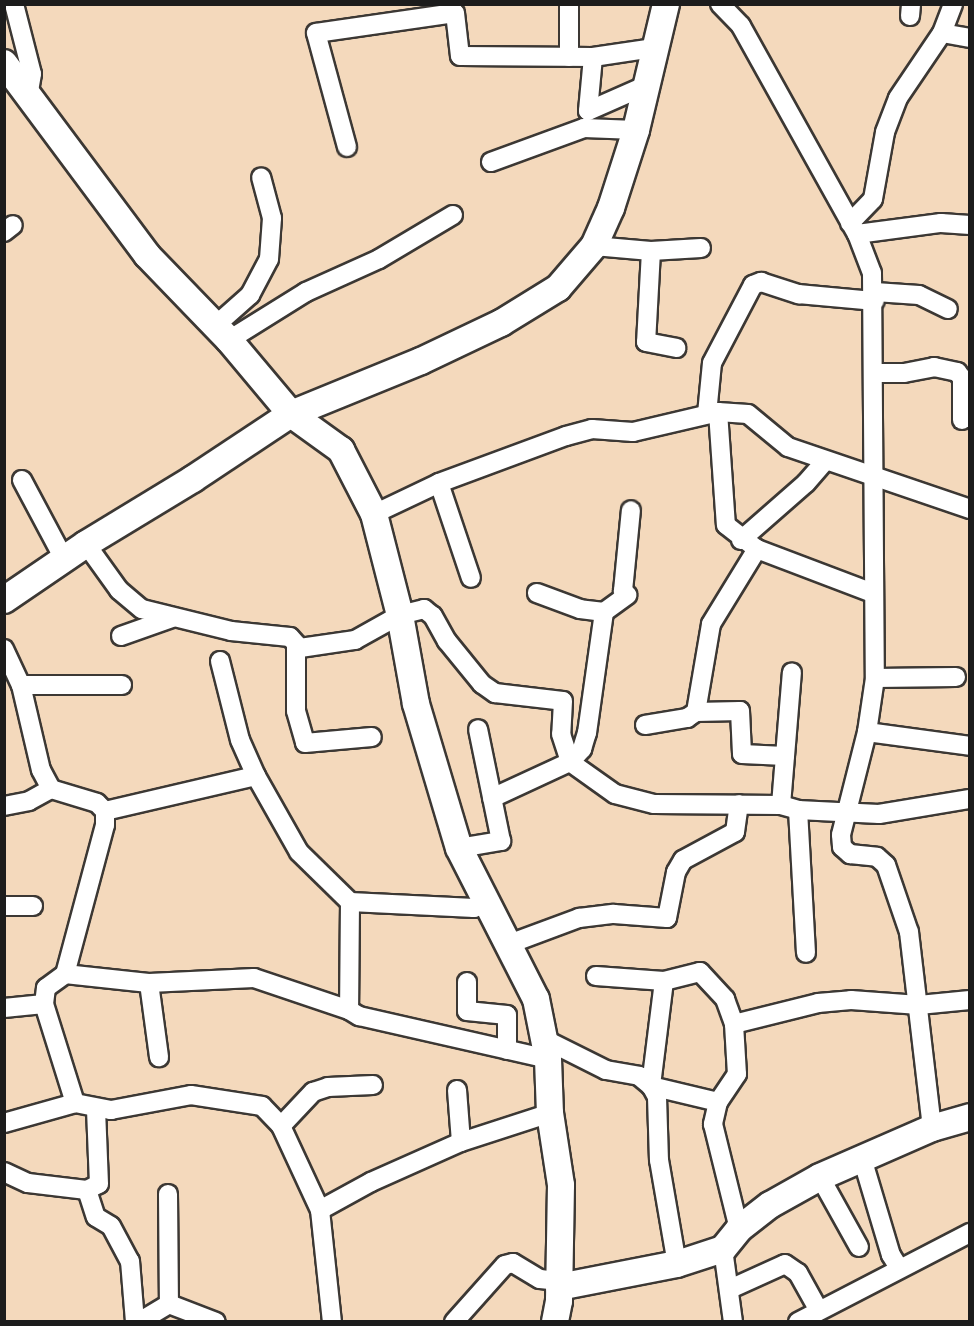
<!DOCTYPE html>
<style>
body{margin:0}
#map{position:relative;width:974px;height:1326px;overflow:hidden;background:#f4d9bc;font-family:"Indie Flower",sans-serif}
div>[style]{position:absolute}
.roads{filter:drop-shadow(2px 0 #3c3834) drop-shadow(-2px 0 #3c3834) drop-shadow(0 2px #3c3834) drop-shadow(0 -2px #3c3834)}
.street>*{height:18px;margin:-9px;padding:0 9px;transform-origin:9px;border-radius:9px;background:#fff}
.secondary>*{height:26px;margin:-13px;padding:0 13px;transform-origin:13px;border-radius:13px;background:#fff}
span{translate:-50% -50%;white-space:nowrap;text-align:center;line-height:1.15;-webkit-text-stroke:6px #fbf7ec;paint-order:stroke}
.frame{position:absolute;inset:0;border:6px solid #1c1c1c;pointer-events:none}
</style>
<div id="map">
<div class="roads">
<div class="street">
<i style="left:14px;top:4px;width:72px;rotate:75.6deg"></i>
<i style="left:32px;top:74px;width:22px;rotate:100deg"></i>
<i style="left:569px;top:4px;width:53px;rotate:90deg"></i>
<i style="left:720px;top:4px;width:30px;rotate:46deg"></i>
<i style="left:741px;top:26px;width:238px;rotate:60.9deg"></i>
<i style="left:857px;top:234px;width:42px;rotate:69deg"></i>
<i style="left:872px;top:273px;width:405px;rotate:89.6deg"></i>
<i style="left:875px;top:678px;width:55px;rotate:98.4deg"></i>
<i style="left:867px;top:732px;width:106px;rotate:104.2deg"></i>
<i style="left:841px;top:835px;width:12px;rotate:85deg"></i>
<i style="left:842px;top:847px;width:11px;rotate:41deg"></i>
<i style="left:850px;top:854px;width:27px;rotate:6deg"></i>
<i style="left:877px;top:857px;width:12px;rotate:42deg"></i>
<i style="left:886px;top:865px;width:71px;rotate:71.1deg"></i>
<i style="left:909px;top:932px;width:197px;rotate:83.3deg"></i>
<i style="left:910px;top:16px;width:12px;rotate:-85deg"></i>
<i style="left:942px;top:33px;width:28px;rotate:10deg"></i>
<i style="left:593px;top:57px;width:54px;rotate:95.3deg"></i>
<i style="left:588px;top:111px;width:62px;rotate:-23.7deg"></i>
<i style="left:347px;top:147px;width:118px;rotate:-105.2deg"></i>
<i style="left:316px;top:33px;width:140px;rotate:-8.2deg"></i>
<i style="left:455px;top:13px;width:43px;rotate:83.4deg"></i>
<i style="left:460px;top:56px;width:133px;rotate:0.4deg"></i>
<i style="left:593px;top:57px;width:62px;rotate:-8.4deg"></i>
<i style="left:491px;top:162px;width:99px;rotate:-20.1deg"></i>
<i style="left:584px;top:128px;width:52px;rotate:2.2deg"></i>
<i style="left:850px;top:223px;width:33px;rotate:-46deg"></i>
<i style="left:873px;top:199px;width:68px;rotate:-79.8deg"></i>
<i style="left:885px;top:132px;width:36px;rotate:-69deg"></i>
<i style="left:898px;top:98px;width:78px;rotate:-55.9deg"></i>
<i style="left:942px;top:33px;width:31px;rotate:-69deg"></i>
<i style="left:4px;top:232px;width:11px;rotate:-38deg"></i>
<i style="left:857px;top:234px;width:85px;rotate:-7.5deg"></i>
<i style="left:941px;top:223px;width:29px;rotate:4deg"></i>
<i style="left:594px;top:246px;width:57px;rotate:5deg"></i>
<i style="left:651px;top:251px;width:50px;rotate:-3.4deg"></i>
<i style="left:651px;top:251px;width:91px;rotate:93.1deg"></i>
<i style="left:646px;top:342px;width:31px;rotate:11deg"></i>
<i style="left:875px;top:292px;width:44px;rotate:3.9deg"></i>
<i style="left:919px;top:295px;width:32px;rotate:26deg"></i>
<i style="left:215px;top:326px;width:47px;rotate:-41.5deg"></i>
<i style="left:250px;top:295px;width:41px;rotate:-62.2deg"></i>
<i style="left:269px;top:259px;width:41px;rotate:-85.8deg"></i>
<i style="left:272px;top:218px;width:42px;rotate:-105deg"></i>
<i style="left:229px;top:340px;width:91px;rotate:-31.9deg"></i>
<i style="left:306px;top:292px;width:80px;rotate:-24.3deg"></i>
<i style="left:379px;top:259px;width:86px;rotate:-30.7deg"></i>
<i style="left:875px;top:373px;width:29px"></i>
<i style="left:904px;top:373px;width:31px;rotate:-11deg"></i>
<i style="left:934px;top:367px;width:24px;rotate:12deg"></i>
<i style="left:957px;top:372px;width:8px;rotate:50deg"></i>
<i style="left:962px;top:378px;width:42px;rotate:90deg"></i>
<i style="left:718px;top:412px;width:113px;rotate:86deg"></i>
<i style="left:726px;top:525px;width:39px;rotate:38deg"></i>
<i style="left:757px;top:549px;width:124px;rotate:20.8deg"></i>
<i style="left:707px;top:414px;width:51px;rotate:-84.4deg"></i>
<i style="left:712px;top:363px;width:88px;rotate:-62.3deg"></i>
<i style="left:753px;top:285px;width:9px;rotate:-21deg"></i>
<i style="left:761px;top:282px;width:40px;rotate:18deg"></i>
<i style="left:799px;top:294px;width:76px;rotate:5.3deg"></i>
<i style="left:22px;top:480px;width:89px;rotate:62deg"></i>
<i style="left:439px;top:483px;width:100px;rotate:71.4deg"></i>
<i style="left:374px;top:514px;width:72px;rotate:-25.5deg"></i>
<i style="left:439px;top:483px;width:135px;rotate:-20.3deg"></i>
<i style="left:566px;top:436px;width:27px;rotate:-15deg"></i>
<i style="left:592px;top:429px;width:41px;rotate:4.2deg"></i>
<i style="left:633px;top:432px;width:87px;rotate:-13.2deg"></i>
<i style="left:718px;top:412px;width:30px;rotate:4deg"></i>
<i style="left:748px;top:414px;width:52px;rotate:39.5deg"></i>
<i style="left:788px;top:447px;width:192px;rotate:18.8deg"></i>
<i style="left:741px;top:540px;width:86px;rotate:-41.2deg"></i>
<i style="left:806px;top:483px;width:28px;rotate:-49deg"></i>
<i style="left:86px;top:544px;width:57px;rotate:54.3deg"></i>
<i style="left:119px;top:590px;width:30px;rotate:40deg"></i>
<i style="left:142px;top:609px;width:92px;rotate:13.9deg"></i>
<i style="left:231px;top:631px;width:59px;rotate:5.8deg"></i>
<i style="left:290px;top:637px;width:15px;rotate:48deg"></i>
<i style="left:300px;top:648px;width:56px;rotate:-8.3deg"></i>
<i style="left:355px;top:640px;width:51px;rotate:-29.1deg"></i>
<i style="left:400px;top:615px;width:25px;rotate:-14deg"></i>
<i style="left:424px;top:609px;width:11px;rotate:38deg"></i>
<i style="left:433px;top:616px;width:29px;rotate:61deg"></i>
<i style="left:447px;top:641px;width:55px;rotate:50.9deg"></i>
<i style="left:482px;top:684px;width:16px;rotate:35deg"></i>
<i style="left:495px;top:693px;width:68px;rotate:6.7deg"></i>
<i style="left:563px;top:701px;width:33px;rotate:93deg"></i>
<i style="left:561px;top:734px;width:29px;rotate:72deg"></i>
<i style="left:570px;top:762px;width:55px;rotate:35.4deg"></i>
<i style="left:615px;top:794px;width:40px;rotate:14.4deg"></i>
<i style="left:654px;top:804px;width:127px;rotate:0.5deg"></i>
<i style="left:781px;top:805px;width:18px;rotate:16deg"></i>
<i style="left:798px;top:810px;width:81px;rotate:2.8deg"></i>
<i style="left:879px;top:814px;width:92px;rotate:-9.4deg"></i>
<i style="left:604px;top:612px;width:29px;rotate:-36deg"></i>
<i style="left:627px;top:595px;width:6px;rotate:-135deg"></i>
<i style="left:623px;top:591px;width:81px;rotate:-84.4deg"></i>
<i style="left:121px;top:636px;width:54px;rotate:-19.4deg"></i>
<i style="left:296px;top:644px;width:67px;rotate:90deg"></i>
<i style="left:296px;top:711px;width:33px;rotate:74deg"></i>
<i style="left:305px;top:743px;width:67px;rotate:-5.1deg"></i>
<i style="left:4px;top:649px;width:40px;rotate:65deg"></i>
<i style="left:21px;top:685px;width:87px;rotate:76.8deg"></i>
<i style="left:41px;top:770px;width:21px;rotate:62deg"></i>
<i style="left:51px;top:789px;width:48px;rotate:16.9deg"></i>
<i style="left:97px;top:803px;width:11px;rotate:45deg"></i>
<i style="left:105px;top:811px;width:14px;rotate:90deg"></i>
<i style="left:105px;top:825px;width:154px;rotate:105deg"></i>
<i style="left:220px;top:661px;width:81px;rotate:75.8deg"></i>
<i style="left:240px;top:740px;width:39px;rotate:66deg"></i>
<i style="left:875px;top:678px;width:81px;rotate:-0.7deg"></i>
<i style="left:21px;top:685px;width:101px"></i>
<i style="left:696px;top:712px;width:44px;rotate:-1.3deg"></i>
<i style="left:740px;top:711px;width:43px;rotate:87.3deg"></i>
<i style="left:742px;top:754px;width:43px;rotate:2.7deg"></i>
<i style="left:645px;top:725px;width:43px;rotate:-9.5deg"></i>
<i style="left:687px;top:718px;width:11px;rotate:-34deg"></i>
<i style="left:696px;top:712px;width:89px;rotate:-80.3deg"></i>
<i style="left:711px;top:624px;width:88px;rotate:-58.5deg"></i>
<i style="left:867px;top:732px;width:104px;rotate:7.7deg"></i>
<i style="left:492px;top:798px;width:86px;rotate:-24.8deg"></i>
<i style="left:570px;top:762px;width:18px;rotate:-47deg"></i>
<i style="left:582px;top:749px;width:17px;rotate:-73deg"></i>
<i style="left:587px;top:733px;width:122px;rotate:-82deg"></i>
<i style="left:604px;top:612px;width:24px;rotate:-173deg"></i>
<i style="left:580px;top:609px;width:46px;rotate:-159.6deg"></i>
<i style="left:781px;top:805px;width:133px;rotate:-85.3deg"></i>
<i style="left:4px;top:806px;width:25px;rotate:-11deg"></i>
<i style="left:29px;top:801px;width:25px;rotate:-29deg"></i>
<i style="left:798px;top:810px;width:143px;rotate:86.8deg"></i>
<i style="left:105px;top:811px;width:155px;rotate:-13.1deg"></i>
<i style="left:256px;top:776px;width:87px;rotate:60.5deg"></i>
<i style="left:299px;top:852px;width:71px;rotate:44.4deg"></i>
<i style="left:459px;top:848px;width:43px;rotate:-9.5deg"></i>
<i style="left:501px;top:841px;width:114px;rotate:-101.6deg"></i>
<i style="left:487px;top:901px;width:15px;rotate:152deg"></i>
<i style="left:474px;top:908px;width:124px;rotate:-177.2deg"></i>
<i style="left:350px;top:902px;width:108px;rotate:90.5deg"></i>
<i style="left:349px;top:1010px;width:12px;rotate:31deg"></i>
<i style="left:359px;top:1016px;width:194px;rotate:12.8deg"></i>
<i style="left:4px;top:906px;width:29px"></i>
<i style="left:509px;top:944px;width:75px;rotate:-20.4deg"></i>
<i style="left:579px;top:918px;width:35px;rotate:-7deg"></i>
<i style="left:614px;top:914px;width:53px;rotate:4.3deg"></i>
<i style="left:667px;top:918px;width:47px;rotate:-78.9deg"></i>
<i style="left:676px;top:872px;width:14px;rotate:-60deg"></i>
<i style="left:683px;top:860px;width:59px;rotate:-28.3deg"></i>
<i style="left:735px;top:832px;width:28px;rotate:-82deg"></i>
<i style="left:596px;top:976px;width:68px;rotate:4.2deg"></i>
<i style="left:664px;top:981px;width:37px;rotate:-14deg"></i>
<i style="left:700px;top:972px;width:37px;rotate:47deg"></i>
<i style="left:725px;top:999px;width:27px;rotate:70deg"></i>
<i style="left:734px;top:1024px;width:50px;rotate:86.6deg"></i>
<i style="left:737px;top:1074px;width:34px;rotate:124deg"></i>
<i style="left:718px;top:1102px;width:23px;rotate:103deg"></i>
<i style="left:713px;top:1124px;width:108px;rotate:76.1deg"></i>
<i style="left:664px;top:981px;width:106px;rotate:97.1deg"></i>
<i style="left:651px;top:1086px;width:69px;rotate:13.4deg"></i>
<i style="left:467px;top:982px;width:29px;rotate:90deg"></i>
<i style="left:467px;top:1011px;width:40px;rotate:5.7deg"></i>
<i style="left:507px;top:1015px;width:35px;rotate:90deg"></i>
<i style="left:149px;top:983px;width:75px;rotate:82.3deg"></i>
<i style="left:44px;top:1004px;width:16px;rotate:-83deg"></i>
<i style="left:46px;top:988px;width:24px;rotate:-36deg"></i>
<i style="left:65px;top:974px;width:84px;rotate:6.1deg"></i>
<i style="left:149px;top:983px;width:105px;rotate:-2.7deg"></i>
<i style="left:254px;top:978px;width:100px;rotate:18.6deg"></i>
<i style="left:4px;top:1008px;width:40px;rotate:-5.7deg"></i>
<i style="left:44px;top:1004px;width:104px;rotate:72.6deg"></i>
<i style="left:75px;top:1103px;width:37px;rotate:11deg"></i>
<i style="left:111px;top:1110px;width:81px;rotate:-10.6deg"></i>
<i style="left:191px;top:1095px;width:72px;rotate:8.8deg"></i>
<i style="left:262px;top:1106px;width:28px;rotate:46deg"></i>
<i style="left:281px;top:1126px;width:93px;rotate:65.1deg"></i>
<i style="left:320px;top:1210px;width:113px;rotate:83.9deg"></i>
<i style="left:734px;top:1024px;width:87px;rotate:-14deg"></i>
<i style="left:818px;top:1003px;width:33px;rotate:-5deg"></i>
<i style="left:851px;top:1000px;width:68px;rotate:4.2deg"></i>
<i style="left:919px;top:1005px;width:51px;rotate:-5.6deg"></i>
<i style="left:544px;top:1039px;width:69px;rotate:26.6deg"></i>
<i style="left:606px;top:1070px;width:34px;rotate:10deg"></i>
<i style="left:639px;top:1076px;width:16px;rotate:40deg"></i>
<i style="left:651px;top:1086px;width:13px;rotate:61deg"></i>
<i style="left:657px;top:1097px;width:63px;rotate:88.2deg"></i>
<i style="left:659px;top:1160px;width:106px;rotate:80.2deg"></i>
<i style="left:457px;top:1090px;width:52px;rotate:85.6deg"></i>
<i style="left:4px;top:1123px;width:74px;rotate:-15.7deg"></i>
<i style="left:281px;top:1126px;width:47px;rotate:-46.7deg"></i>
<i style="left:313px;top:1092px;width:16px;rotate:-18deg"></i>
<i style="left:328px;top:1087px;width:45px;rotate:-2.5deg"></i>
<i style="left:862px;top:1158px;width:101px;rotate:73.4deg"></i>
<i style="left:891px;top:1255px;width:15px;rotate:58deg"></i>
<i style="left:4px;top:1172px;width:26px;rotate:25deg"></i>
<i style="left:28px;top:1183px;width:59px;rotate:6.8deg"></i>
<i style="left:87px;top:1190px;width:28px;rotate:72deg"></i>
<i style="left:96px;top:1217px;width:17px;rotate:31deg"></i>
<i style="left:111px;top:1226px;width:40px;rotate:62deg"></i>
<i style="left:130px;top:1261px;width:61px;rotate:85.3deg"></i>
<i style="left:820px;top:1177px;width:80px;rotate:60.9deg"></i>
<i style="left:87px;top:1190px;width:13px;rotate:-27deg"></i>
<i style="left:99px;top:1184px;width:74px;rotate:-92.3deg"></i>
<i style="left:168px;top:1194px;width:110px;rotate:89.5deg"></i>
<i style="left:169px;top:1304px;width:50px;rotate:21deg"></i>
<i style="left:320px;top:1210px;width:58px;rotate:-28.8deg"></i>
<i style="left:371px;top:1182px;width:98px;rotate:-24deg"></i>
<i style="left:461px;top:1142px;width:94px;rotate:-18deg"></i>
<i style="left:723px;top:1249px;width:74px;rotate:82.2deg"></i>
<i style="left:730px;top:1289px;width:60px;rotate:-24.4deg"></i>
<i style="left:785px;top:1264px;width:16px;rotate:35deg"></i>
<i style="left:798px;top:1273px;width:41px;rotate:60.9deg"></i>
<i style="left:139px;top:1322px;width:35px;rotate:-31deg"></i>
<i style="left:454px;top:1322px;width:76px;rotate:-48.2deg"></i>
<i style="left:505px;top:1265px;width:8px;rotate:-14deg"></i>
<i style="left:513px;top:1263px;width:31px;rotate:31deg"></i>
<i style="left:540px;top:1279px;width:20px;rotate:6deg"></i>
<i style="left:798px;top:1322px;width:194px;rotate:-27.4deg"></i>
</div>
<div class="secondary">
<i style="left:4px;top:63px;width:239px;rotate:53.3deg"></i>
<i style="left:147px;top:255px;width:118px;rotate:46deg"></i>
<i style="left:229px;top:340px;width:97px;rotate:50deg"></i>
<i style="left:291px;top:414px;width:62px;rotate:35.8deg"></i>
<i style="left:341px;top:450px;width:72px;rotate:62.7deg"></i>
<i style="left:374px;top:514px;width:104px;rotate:75.6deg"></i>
<i style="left:400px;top:615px;width:90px;rotate:79.8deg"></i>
<i style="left:416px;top:704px;width:150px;rotate:73.4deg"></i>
<i style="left:459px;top:848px;width:169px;rotate:63deg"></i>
<i style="left:536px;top:999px;width:61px;rotate:78.7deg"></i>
<i style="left:548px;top:1059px;width:54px;rotate:87.9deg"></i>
<i style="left:550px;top:1113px;width:73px;rotate:81.3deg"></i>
<i style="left:561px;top:1185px;width:116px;rotate:91deg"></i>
<i style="left:559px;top:1301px;width:21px;rotate:101deg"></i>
<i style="left:4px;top:600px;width:99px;rotate:-34.3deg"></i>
<i style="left:86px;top:544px;width:125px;rotate:-31.3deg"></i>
<i style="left:193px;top:479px;width:118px;rotate:-33.6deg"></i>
<i style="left:291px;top:414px;width:140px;rotate:-22.2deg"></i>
<i style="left:421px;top:361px;width:89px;rotate:-25.4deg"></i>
<i style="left:501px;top:323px;width:67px;rotate:-31.6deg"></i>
<i style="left:558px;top:288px;width:55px;rotate:-49.4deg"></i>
<i style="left:594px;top:246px;width:42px;rotate:-65.9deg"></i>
<i style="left:611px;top:208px;width:82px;rotate:-72.2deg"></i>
<i style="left:636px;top:130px;width:130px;rotate:-76.6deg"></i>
<i style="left:559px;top:1287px;width:120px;rotate:-11deg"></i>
<i style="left:677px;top:1264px;width:48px;rotate:-18.1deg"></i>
<i style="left:723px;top:1249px;width:26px;rotate:-51deg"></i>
<i style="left:739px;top:1229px;width:39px;rotate:-38deg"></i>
<i style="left:770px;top:1205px;width:57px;rotate:-29.2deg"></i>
<i style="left:820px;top:1177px;width:122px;rotate:-23.6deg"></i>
<i style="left:932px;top:1128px;width:40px;rotate:-16deg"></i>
</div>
</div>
<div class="frame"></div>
</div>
